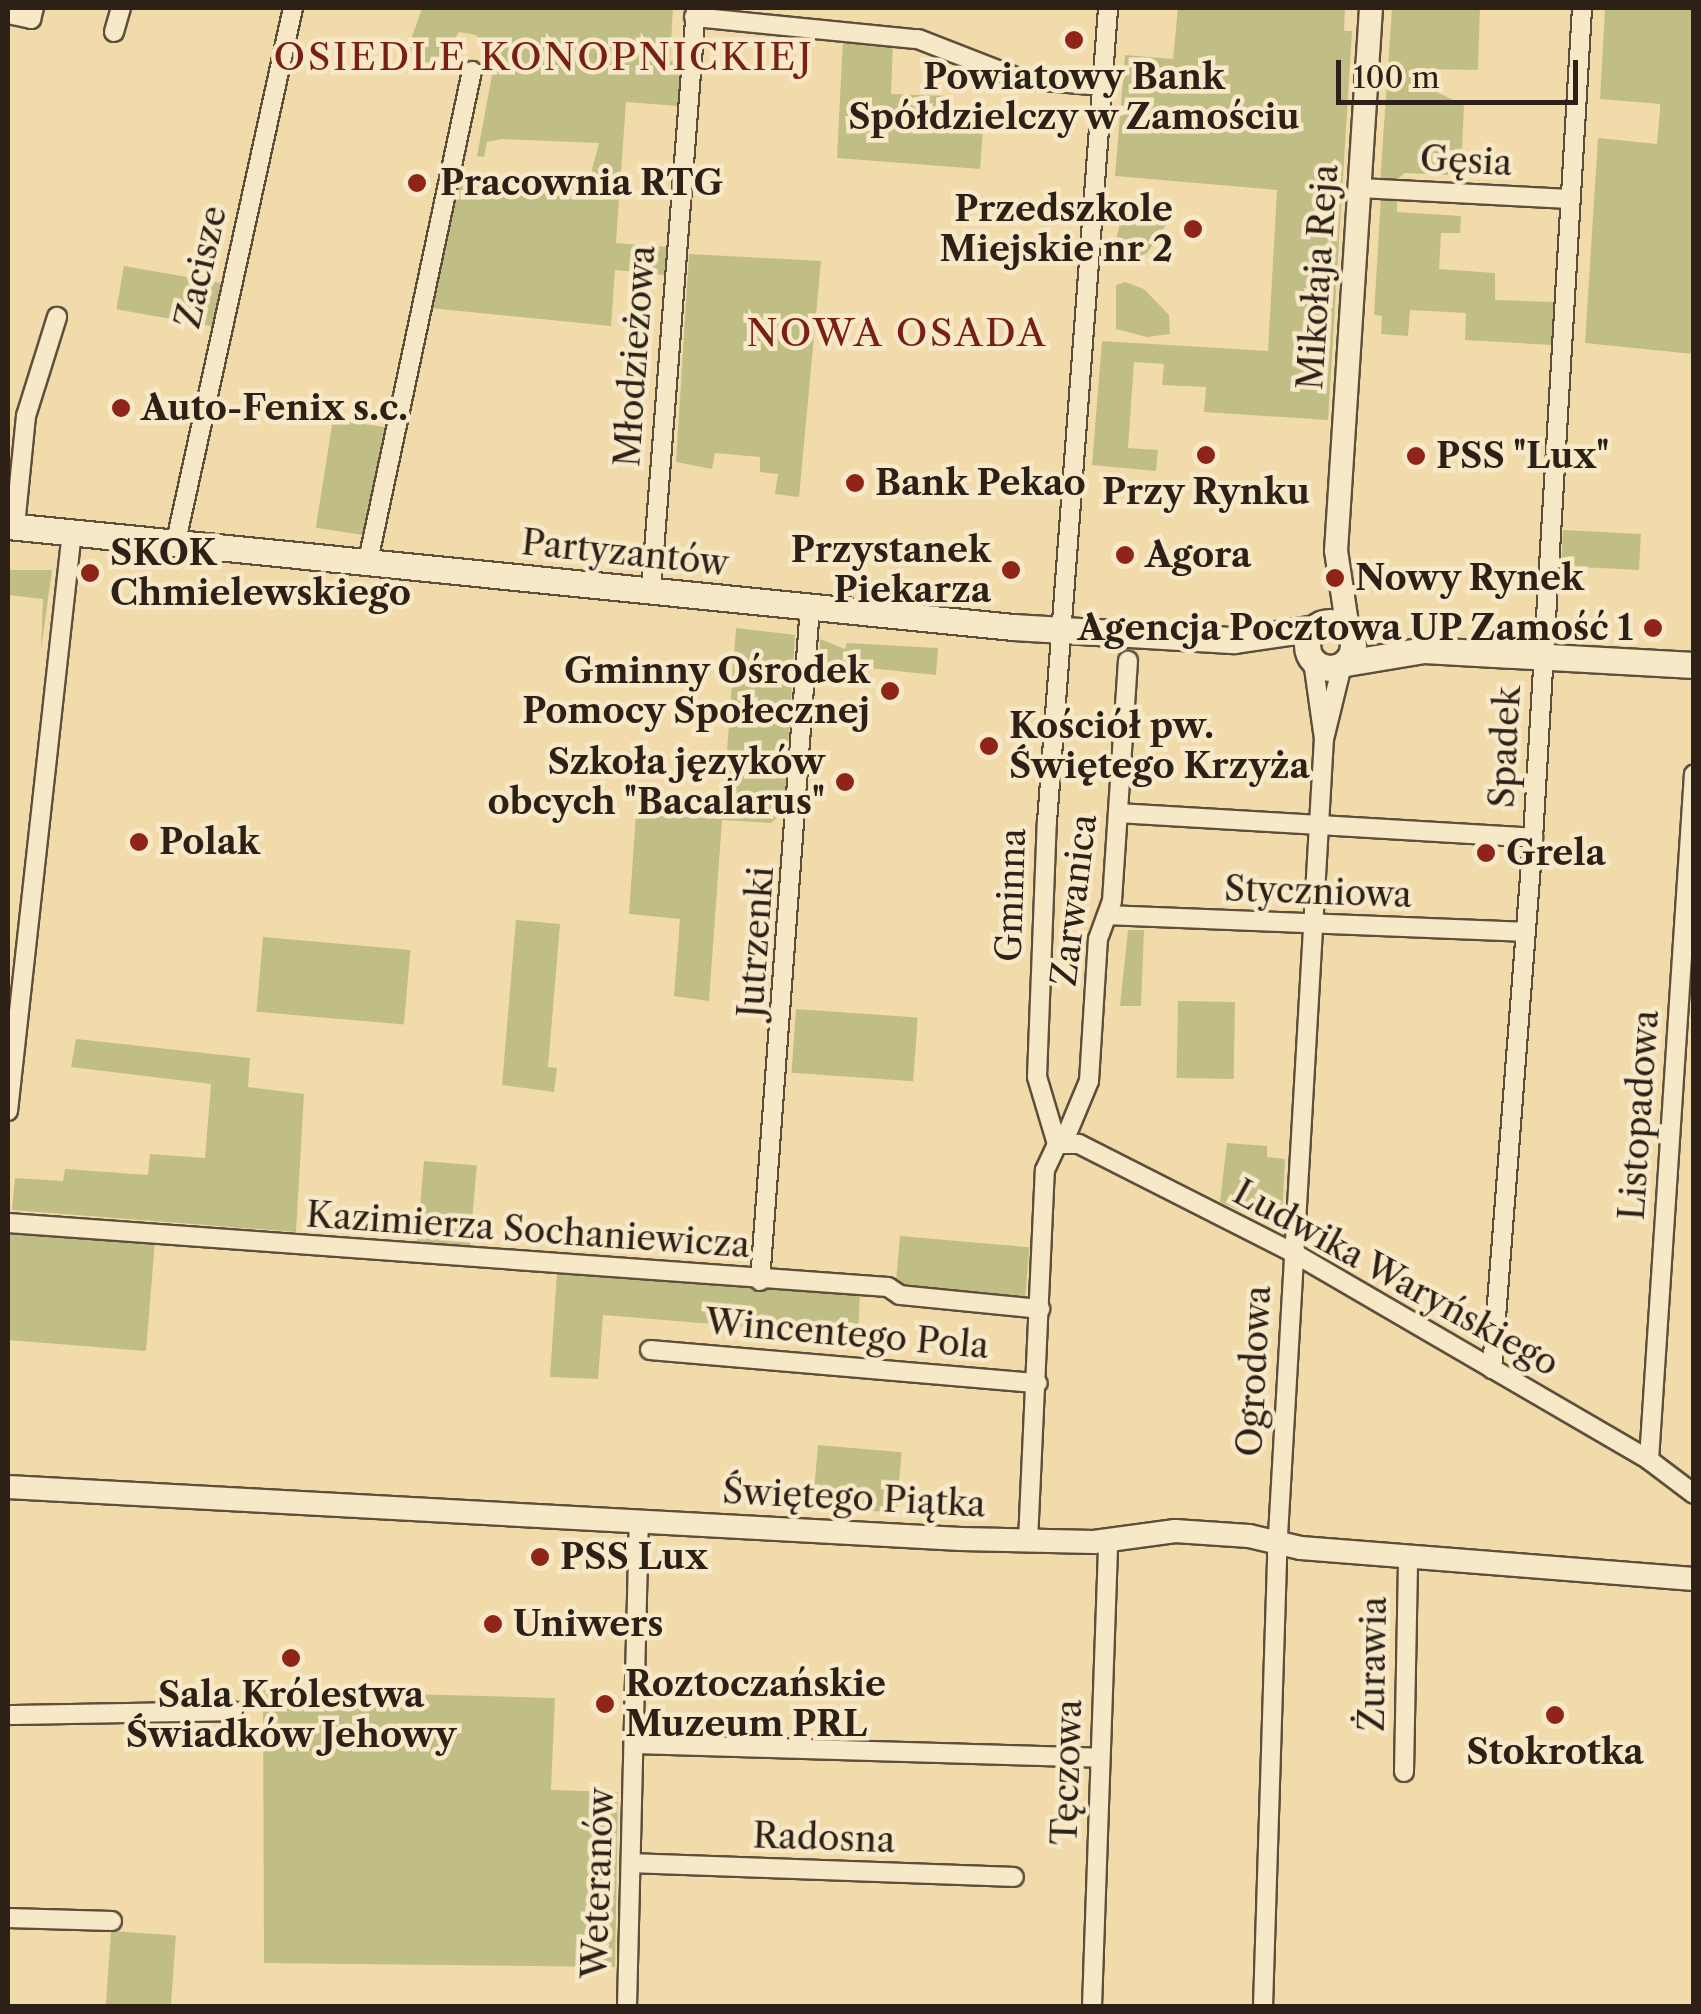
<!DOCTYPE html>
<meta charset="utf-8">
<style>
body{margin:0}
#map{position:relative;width:1701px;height:2014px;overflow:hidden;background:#f2dbaa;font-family:"Libre Caslon Text",serif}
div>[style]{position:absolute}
.green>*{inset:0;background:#c0be85;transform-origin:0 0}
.roads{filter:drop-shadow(2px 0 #5e4f3c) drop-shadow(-2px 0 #5e4f3c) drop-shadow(0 2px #5e4f3c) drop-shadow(0 -2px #5e4f3c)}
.minor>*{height:18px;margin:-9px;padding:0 9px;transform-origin:9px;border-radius:9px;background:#f7e8c8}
.tertiary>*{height:22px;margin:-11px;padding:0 11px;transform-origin:11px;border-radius:11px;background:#f7e8c8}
.secondary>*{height:25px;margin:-12.5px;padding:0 12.5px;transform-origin:12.5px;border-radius:12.5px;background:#f7e8c8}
.secondary>.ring{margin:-12.5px;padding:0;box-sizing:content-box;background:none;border:25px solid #f7e8c8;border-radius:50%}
.dots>*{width:28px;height:28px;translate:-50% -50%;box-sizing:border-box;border:5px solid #f7e8c8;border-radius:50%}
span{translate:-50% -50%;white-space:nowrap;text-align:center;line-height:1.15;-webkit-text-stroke:9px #f7e8c8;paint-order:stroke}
.poi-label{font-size:35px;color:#2c2017;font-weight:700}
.left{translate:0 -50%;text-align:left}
.right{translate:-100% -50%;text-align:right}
.street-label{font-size:35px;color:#2c2017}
.neighbourhood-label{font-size:38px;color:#7a1f14;letter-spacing:2.5px}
.frame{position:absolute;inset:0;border:10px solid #2c2017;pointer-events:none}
.scale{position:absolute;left:1336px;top:60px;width:242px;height:45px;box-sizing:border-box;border:5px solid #2c2017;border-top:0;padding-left:12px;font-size:30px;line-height:35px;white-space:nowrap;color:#2c2017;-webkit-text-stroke:8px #f7e8c8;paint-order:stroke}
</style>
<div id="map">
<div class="green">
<i style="clip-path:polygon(422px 8px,673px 8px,670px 61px,683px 63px,678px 106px,626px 102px,616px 243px,667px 247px,664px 275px,615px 270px,611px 326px,430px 308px,461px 175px,587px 188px,599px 143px,501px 139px,487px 142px,484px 157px,477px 156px,495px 59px,476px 35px,459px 32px,437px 65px,405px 57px)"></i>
<i style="clip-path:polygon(1178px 8px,1345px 8px,1344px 31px,1352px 31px,1328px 420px,1204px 412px,1206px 387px,1162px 385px,1164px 364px,1134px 362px,1128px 448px,1158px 450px,1156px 471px,1092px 465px,1102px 341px,1268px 351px,1277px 190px,1115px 176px,1125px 55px,1173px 59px)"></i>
<i style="clip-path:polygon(1392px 8px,1480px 8px,1478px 70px,1424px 69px,1417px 83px,1464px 105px,1462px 151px,1449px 150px,1448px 175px,1405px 173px,1392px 184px,1380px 183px)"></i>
<i style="clip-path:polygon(1605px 8px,1693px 8px,1693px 354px,1585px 343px,1598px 138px,1657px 144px,1660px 110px,1660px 104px,1600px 99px)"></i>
<i style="clip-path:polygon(843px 39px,893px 43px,891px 94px,950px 96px,949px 114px,964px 115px,963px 129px,983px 130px,980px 169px,837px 158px)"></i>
<i style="clip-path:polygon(1381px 197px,1397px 198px,1397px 212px,1461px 216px,1460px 233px,1441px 233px,1439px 269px,1495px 273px,1495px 300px,1555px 302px,1552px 345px,1465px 340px,1466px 313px,1410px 310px,1408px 336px,1381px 334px,1382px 316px,1374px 315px)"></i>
<i style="clip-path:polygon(1124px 206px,1161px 207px,1172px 216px,1147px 253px,1123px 262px,1113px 253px)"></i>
<i style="clip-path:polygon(689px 254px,821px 261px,799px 497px,775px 494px,778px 474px,760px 472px,760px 457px,715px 453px,712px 469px,676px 462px)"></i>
<i style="left:124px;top:266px;width:100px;height:44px;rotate:10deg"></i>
<i style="clip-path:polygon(1125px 282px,1144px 289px,1169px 315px,1170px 334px,1147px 337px,1116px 329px,1116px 285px)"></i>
<i style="left:333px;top:419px;width:54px;height:110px;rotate:9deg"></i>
<i style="left:1563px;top:530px;width:78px;height:36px;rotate:3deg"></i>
<i style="clip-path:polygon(8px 570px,52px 570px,41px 650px,43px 599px,8px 595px)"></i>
<i style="clip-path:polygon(736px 628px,795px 635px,784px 812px,771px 823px,722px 820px,709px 1001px,674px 996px,680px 919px,629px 914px,636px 814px,722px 819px)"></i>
<i style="clip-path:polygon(820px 639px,845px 649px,847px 643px,938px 648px,936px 675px,819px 663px)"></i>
<i style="clip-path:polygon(516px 920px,560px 924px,548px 1067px,557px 1068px,554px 1092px,502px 1085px)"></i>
<i style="clip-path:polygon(1128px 930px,1144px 930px,1141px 1006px,1120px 1006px)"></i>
<i style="left:263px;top:937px;width:148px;height:75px;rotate:5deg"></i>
<i style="left:1178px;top:1001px;width:57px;height:77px;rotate:1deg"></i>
<i style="left:796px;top:1009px;width:122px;height:64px;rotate:4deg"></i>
<i style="clip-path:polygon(76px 1039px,250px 1058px,248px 1087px,304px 1094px,296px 1232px,12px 1210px,15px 1178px,63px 1181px,65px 1169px,148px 1175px,150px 1154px,205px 1158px,211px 1084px,71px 1067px)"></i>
<i style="clip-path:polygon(1227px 1143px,1267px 1146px,1267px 1157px,1285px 1159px,1282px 1220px,1274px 1225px,1220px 1202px)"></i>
<i style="left:424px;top:1161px;width:53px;height:81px;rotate:5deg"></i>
<i style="clip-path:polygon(14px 1230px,155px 1241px,146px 1351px,8px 1340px,8px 1236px)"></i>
<i style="left:900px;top:1236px;width:130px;height:53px;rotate:5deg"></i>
<i style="clip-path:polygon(557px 1272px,860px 1291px,858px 1336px,603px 1315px,598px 1379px,550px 1377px)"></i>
<i style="left:818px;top:1445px;width:84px;height:61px;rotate:5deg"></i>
<i style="clip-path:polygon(263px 1690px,555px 1698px,551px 1790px,618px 1792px,615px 1967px,264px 1963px)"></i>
<i style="left:111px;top:1931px;width:65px;height:75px;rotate:4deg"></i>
</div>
<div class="roads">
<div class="minor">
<i style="left:8px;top:14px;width:24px;rotate:12deg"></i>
<i style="left:31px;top:19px;width:11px;rotate:-75deg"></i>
<i style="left:694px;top:17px;width:221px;rotate:5.7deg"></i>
<i style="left:114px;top:32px;width:25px;rotate:-74deg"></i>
<i style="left:918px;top:39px;width:110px;rotate:21.2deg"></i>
<i style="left:1021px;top:79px;width:82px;rotate:4.9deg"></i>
<i style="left:1359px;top:188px;width:211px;rotate:3deg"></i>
<i style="left:15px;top:526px;width:111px;rotate:-84.3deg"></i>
<i style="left:26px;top:416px;width:104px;rotate:-72.6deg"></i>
<i style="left:176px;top:541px;width:546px;rotate:-77.62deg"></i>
<i style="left:368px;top:561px;width:501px;rotate:-78.02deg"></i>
<i style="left:651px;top:590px;width:584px;rotate:-85.58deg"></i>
<i style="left:1324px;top:739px;width:76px;rotate:-76.3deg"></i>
<i style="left:1118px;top:813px;width:416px;rotate:3.4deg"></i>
<i style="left:1108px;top:915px;width:418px;rotate:2.3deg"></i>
<i style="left:8px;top:1111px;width:584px;rotate:-83.7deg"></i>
<i style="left:1064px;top:1141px;width:65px;rotate:-67.4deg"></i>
<i style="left:1089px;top:1081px;width:142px;rotate:-86.4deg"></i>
<i style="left:1098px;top:939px;width:40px;rotate:-69.8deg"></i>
<i style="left:1112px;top:901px;width:241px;rotate:-86.2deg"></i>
<i style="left:1057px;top:1144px;width:70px;rotate:-106.6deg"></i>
<i style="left:1037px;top:1077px;width:255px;rotate:-87.8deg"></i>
<i style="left:1047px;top:822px;width:816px;rotate:-85.71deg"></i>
<i style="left:1057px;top:1144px;width:22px"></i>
<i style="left:1079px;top:1144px;width:239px;rotate:26.9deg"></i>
<i style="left:1292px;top:1252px;width:413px;rotate:30.2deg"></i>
<i style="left:1649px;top:1460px;width:56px;rotate:37.1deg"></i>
<i style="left:8px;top:1223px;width:882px;rotate:4.16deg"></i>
<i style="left:888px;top:1287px;width:14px;rotate:34deg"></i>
<i style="left:900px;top:1295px;width:141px;rotate:5.7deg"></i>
<i style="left:760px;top:1281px;width:676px;rotate:-85.76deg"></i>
<i style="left:650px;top:1350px;width:389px;rotate:4.9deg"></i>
<i style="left:1492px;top:1369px;width:533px;rotate:-85.58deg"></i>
<i style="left:1533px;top:838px;width:831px;rotate:-86.62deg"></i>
<i style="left:1649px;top:1460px;width:687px;rotate:-86.25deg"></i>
<i style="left:1028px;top:1541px;width:371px;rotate:-87.4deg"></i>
<i style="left:1045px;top:1170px;width:29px;rotate:-65deg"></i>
<i style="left:8px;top:1715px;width:225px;rotate:-1deg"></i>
<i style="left:635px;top:1744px;width:465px;rotate:1.7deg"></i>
<i style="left:1404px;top:1772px;width:215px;rotate:-88.9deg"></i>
<i style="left:631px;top:1863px;width:383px;rotate:2.1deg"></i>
<i style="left:8px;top:1918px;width:104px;rotate:1.7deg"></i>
<i style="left:627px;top:2006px;width:485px;rotate:-88.6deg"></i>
<i style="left:1092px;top:2006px;width:466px;rotate:-88deg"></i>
<i style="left:1263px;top:2006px;width:453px;rotate:-88.2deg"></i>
<i style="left:1277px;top:1553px;width:815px;rotate:-86.7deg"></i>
<i style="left:1324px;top:739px;width:79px;rotate:-98deg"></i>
</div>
<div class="tertiary">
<i style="left:1348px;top:630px;width:80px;rotate:-98.6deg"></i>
<i style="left:1336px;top:551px;width:544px;rotate:-86.31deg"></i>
<i style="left:8px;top:1487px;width:954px;rotate:3.12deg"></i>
<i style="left:961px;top:1539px;width:133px;rotate:1.3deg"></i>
<i style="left:1094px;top:1542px;width:82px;rotate:-7.7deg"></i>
<i style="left:1175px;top:1531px;width:74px;rotate:3.9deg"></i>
<i style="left:1249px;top:1536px;width:53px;rotate:13deg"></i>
<i style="left:1301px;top:1548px;width:394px;rotate:4.5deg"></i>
</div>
<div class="secondary">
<i style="left:8px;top:526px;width:1010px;rotate:5.74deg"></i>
<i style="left:1013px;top:627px;width:222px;rotate:3.4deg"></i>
<i style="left:1235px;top:640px;width:81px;rotate:-8.5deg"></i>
<i class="ring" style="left:1307px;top:622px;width:21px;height:21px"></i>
<i style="left:1346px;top:663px;width:79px;rotate:-9.5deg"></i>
<i style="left:1424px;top:650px;width:270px;rotate:3.2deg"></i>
</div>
</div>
<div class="dots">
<i style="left:1074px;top:40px;background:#8f2418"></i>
<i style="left:417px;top:183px;background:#8f2418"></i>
<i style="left:1193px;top:229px;background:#8f2418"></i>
<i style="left:121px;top:408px;background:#8f2418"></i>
<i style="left:1206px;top:455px;background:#8f2418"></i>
<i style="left:1416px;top:456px;background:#8f2418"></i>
<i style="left:855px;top:483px;background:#8f2418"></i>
<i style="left:1125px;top:555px;background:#8f2418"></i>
<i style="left:1011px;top:570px;background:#8f2418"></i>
<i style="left:90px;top:573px;background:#8f2418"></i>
<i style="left:1335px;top:578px;background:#8f2418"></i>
<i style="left:1653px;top:628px;background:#8f2418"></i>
<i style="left:890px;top:691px;background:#8f2418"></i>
<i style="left:989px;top:746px;background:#8f2418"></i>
<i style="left:845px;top:782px;background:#8f2418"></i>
<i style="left:139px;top:842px;background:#8f2418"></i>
<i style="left:1486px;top:853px;background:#8f2418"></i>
<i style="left:540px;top:1557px;background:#8f2418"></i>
<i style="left:493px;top:1624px;background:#8f2418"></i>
<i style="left:291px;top:1658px;background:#8f2418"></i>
<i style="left:605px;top:1704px;background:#8f2418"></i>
<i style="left:1555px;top:1715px;background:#8f2418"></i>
</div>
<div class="poi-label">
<span style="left:1074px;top:97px">Powiatowy Bank<br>Spółdzielczy w Zamościu</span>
<span class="left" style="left:440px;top:183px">Pracownia RTG</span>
<span class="right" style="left:1173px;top:229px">Przedszkole<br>Miejskie nr 2</span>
<span class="left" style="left:141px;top:408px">Auto-Fenix s.c.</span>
<span class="left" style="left:1436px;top:456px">PSS "Lux"</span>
<span class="left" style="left:875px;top:483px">Bank Pekao</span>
<span style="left:1206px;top:492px">Przy Rynku</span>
<span class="right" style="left:991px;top:570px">Przystanek<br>Piekarza</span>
<span class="left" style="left:110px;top:573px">SKOK<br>Chmielewskiego</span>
<span class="left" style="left:1145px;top:555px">Agora</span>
<span class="left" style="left:1355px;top:578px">Nowy Rynek</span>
<span class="right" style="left:1633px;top:628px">Agencja Pocztowa UP Zamość 1</span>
<span class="right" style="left:870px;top:691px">Gminny Ośrodek<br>Pomocy Społecznej</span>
<span class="left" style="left:1009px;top:746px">Kościół pw.<br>Świętego Krzyża</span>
<span class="right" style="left:825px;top:782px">Szkoła języków<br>obcych "Bacalarus"</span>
<span class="left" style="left:159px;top:842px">Polak</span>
<span class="left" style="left:1506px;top:853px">Grela</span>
<span class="left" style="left:560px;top:1557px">PSS Lux</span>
<span class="left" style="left:513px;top:1624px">Uniwers</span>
<span class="left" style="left:625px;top:1704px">Roztoczańskie<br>Muzeum PRL</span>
<span style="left:291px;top:1715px">Sala Królestwa<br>Świadków Jehowy</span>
<span style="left:1555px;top:1752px">Stokrotka</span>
</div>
<div class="street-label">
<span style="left:1466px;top:161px;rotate:3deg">Gęsia</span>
<span style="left:201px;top:267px;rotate:-77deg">Zacisze</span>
<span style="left:1318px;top:277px;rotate:-86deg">Mikołaja Reja</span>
<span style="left:635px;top:356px;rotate:-86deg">Młodzieżowa</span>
<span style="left:625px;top:553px;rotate:6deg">Partyzantów</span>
<span style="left:1505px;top:747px;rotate:-87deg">Spadek</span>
<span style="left:1318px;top:892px;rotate:2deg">Styczniowa</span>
<span style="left:1011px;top:895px;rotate:-88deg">Gminna</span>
<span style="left:1074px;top:900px;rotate:-83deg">Zarwanica</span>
<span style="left:756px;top:942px;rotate:-86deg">Jutrzenki</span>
<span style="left:1639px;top:1115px;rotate:-86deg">Listopadowa</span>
<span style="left:528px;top:1230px;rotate:4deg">Kazimierza Sochaniewicza</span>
<span style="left:1396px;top:1278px;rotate:29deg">Ludwika Waryńskiego</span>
<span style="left:847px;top:1334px;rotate:5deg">Wincentego Pola</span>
<span style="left:1254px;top:1371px;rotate:-87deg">Ogrodowa</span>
<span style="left:854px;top:1498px;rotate:3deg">Świętego Piątka</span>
<span style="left:1373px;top:1664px;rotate:-89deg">Żurawia</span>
<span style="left:1067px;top:1772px;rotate:-88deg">Tęczowa</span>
<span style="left:824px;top:1838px;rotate:2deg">Radosna</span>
<span style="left:598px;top:1883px;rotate:-88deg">Weteranów</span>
</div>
<div class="neighbourhood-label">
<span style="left:544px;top:57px">OSIEDLE KONOPNICKIEJ</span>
<span style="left:897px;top:333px">NOWA OSADA</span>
</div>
<div class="frame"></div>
<div class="scale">100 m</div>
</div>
